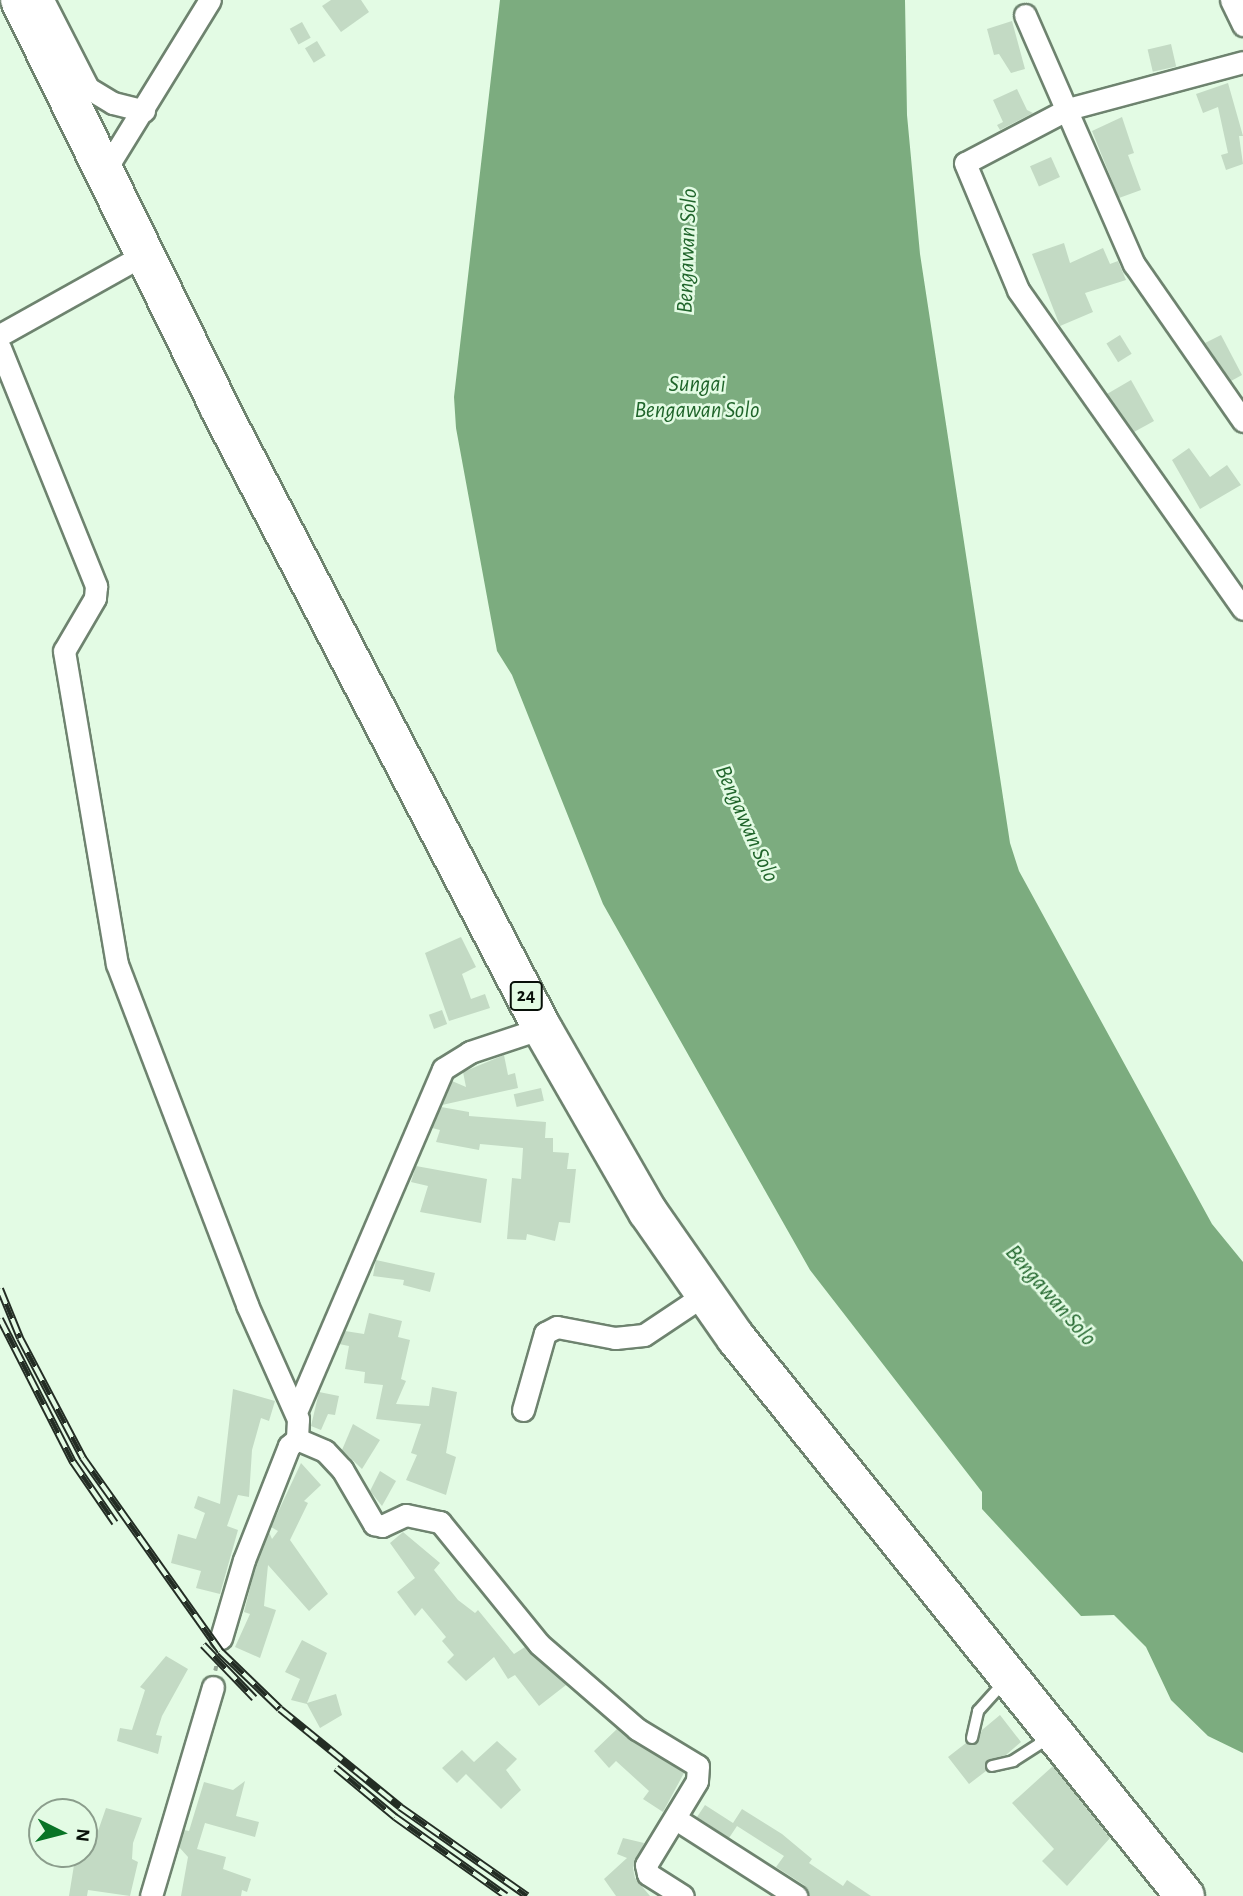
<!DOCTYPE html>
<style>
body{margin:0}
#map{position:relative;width:1243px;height:1896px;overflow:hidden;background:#e3fbe4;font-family:"Alegreya Sans",sans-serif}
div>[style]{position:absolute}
.water>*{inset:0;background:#7cac7f}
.building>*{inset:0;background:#c3dac4;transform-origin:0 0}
.path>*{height:3.5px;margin-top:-1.75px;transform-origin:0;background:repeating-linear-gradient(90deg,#96a897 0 5px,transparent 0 10px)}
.roads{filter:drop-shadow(2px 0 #6e836f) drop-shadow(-2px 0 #6e836f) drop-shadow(0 2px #6e836f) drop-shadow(0 -2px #6e836f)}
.lane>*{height:10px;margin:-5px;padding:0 5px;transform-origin:5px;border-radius:5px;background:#fff}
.street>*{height:21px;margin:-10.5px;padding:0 10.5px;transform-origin:10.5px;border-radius:10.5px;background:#fff}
.highway>*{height:38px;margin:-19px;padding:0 19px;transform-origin:19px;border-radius:19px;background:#fff}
.rail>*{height:8px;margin-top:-4px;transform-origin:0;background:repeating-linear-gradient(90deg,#e3fbe4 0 16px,#232d24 0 32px);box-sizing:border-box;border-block:2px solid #232d24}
span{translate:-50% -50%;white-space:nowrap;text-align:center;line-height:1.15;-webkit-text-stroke:5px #e3fbe4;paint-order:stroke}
.shield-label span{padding:2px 5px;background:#e3fbe4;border:2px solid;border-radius:5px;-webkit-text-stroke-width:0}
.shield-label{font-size:19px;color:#081009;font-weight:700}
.water-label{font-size:23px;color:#20652b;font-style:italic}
.north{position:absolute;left:28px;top:1798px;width:70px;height:70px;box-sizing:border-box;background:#e3fbe4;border:2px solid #8b9d8c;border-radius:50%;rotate:96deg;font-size:19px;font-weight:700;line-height:28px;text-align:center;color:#081009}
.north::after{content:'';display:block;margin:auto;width:24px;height:32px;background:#097426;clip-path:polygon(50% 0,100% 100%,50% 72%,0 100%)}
</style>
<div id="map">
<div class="water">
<i style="clip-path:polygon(500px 0,905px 0,907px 115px,920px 254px,1010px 843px,1019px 871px,1212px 1224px,1243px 1262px,1243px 1753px,1208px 1736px,1171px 1700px,1146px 1647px,1114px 1615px,1081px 1616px,982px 1509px,982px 1492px,810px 1270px,603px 904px,512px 675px,497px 651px,456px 428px,454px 397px)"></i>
</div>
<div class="building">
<i style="clip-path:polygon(331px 0,361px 0,369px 12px,341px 32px,322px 6px)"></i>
<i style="clip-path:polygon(1012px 21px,1025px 69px,1011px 73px,999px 54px,994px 55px,987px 29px)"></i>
<i style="left:302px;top:22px;width:18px;height:14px;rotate:61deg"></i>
<i style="left:317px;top:41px;width:17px;height:14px;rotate:59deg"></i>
<i style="left:1171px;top:44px;width:23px;height:24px;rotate:77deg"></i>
<i style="clip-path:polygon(1228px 83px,1243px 136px,1239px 136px,1243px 164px,1226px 170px,1221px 155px,1228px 153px,1218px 107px,1203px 113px,1196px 94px)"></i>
<i style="clip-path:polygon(1017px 89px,1027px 110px,1033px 113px,1000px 130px,997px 125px,1003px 122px,993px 100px)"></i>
<i style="clip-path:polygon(1122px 117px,1134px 153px,1128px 155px,1141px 190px,1119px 198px,1092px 131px)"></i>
<i style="left:1051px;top:157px;width:22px;height:23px;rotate:66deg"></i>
<i style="clip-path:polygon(1064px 243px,1070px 263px,1103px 248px,1110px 264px,1118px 261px,1126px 280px,1085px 293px,1093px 312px,1060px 326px,1032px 254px)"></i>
<i style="left:1120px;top:335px;width:22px;height:16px;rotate:58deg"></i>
<i style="clip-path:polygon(1221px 335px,1242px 375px,1231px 381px,1205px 343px)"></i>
<i style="clip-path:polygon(1131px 380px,1154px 421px,1134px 432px,1107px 394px)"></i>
<i style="clip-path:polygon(1189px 448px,1210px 477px,1227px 465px,1241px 485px,1200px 509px,1172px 460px)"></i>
<i style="clip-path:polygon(461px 937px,476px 967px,462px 974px,471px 999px,485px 994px,490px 1008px,449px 1021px,425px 953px)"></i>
<i style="left:442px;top:1010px;width:15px;height:14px;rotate:70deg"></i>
<i style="clip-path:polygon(504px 1055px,508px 1075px,515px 1073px,518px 1088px,442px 1105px,452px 1081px,466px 1087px,463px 1072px)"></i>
<i style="left:541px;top:1088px;width:13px;height:28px;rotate:77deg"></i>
<i style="clip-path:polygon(441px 1107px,469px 1112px,469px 1116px,546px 1122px,545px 1138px,553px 1138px,553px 1152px,569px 1153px,567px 1169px,576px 1169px,570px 1223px,559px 1222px,555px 1241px,527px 1234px,526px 1240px,507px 1239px,512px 1178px,521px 1179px,523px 1148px,480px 1144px,479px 1150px,436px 1142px,440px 1130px,432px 1128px)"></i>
<i style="clip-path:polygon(416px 1166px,487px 1179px,481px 1223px,420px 1212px,428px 1186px,411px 1182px)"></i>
<i style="clip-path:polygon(376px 1260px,435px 1273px,430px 1292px,403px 1285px,404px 1280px,373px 1276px)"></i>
<i style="clip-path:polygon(369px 1313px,402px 1321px,398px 1337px,410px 1340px,401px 1379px,406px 1381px,396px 1404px,429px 1406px,432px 1387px,457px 1392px,446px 1453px,456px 1457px,446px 1495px,406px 1480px,417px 1455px,411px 1453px,421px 1424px,376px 1419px,383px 1385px,364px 1383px,365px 1372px,345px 1369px,349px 1346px,339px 1344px,345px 1331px,364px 1334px)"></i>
<i style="clip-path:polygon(233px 1389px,275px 1401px,269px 1421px,261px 1418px,252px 1450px,249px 1497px,238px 1495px,227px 1526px,238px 1530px,220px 1594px,196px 1588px,201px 1571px,171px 1563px,178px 1534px,196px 1539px,205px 1513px,194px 1508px,198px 1496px,220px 1504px)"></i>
<i style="clip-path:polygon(319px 1392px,339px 1396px,335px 1415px,328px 1414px,321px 1430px,311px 1426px)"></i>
<i style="clip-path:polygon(353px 1424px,380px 1440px,362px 1469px,342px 1450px)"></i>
<i style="clip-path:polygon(301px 1463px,321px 1485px,304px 1501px,308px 1503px,290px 1540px,328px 1594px,309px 1611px,268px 1565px,264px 1606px,276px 1610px,260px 1658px,235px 1647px,250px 1614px,244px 1612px,256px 1564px,269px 1532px,272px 1539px,278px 1531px,271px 1527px)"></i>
<i style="clip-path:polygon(380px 1471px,396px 1481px,382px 1506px,370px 1491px)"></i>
<i style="clip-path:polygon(403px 1532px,440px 1563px,434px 1570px,458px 1600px,475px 1613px,478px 1610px,514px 1654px,525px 1647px,566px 1685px,539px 1706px,515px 1675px,508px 1679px,494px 1657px,466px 1681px,447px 1662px,454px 1655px,442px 1641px,446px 1637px,422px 1608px,415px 1616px,397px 1592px,415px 1578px,390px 1543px)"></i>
<i style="clip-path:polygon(302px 1640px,327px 1653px,307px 1703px,336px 1694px,342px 1715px,320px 1728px,307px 1704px,291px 1700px,300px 1679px,285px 1672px)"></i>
<i style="clip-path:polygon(166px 1656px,188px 1669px,162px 1716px,156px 1735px,162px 1736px,158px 1754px,117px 1741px,120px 1728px,132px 1730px,145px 1690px,140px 1687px)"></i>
<i style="clip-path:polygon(1000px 1715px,1021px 1742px,1006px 1755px,987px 1760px,986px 1771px,969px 1784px,948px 1757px,966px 1743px,977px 1744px,982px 1730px)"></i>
<i style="clip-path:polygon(617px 1729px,684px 1773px,663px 1812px,643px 1799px,649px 1791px,616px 1761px,609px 1768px,594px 1751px)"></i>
<i style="clip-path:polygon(497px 1741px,517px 1759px,506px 1770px,521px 1790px,501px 1809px,466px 1774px,457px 1783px,442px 1768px,462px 1750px,474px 1762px)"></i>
<i style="clip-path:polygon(1053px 1766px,1110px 1838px,1067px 1886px,1042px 1861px,1054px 1849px,1012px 1803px)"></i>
<i style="clip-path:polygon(245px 1781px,236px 1816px,259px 1822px,255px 1837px,205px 1823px,197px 1849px,226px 1857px,223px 1869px,251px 1879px,247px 1892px,242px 1890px,241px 1896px,181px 1896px,188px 1857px,179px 1847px,184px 1830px,189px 1831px,204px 1782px,233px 1790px)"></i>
<i style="clip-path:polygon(705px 1805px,733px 1823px,742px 1809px,782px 1834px,812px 1859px,809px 1863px,843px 1886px,847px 1880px,871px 1896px,809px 1896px,804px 1885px,776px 1867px,784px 1856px,737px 1826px,729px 1838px,697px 1817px)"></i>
<i style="clip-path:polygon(106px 1808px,142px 1818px,133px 1843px,132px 1859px,138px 1862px,130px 1896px,88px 1890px,87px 1896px,69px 1896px,74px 1865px,48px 1860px,49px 1854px,90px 1854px)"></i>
<i style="clip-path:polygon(623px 1838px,644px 1843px,633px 1868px,635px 1878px,650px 1896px,616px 1896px,604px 1879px,627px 1858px,617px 1854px)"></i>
</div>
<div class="path">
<i style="left:215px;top:1671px;width:17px;rotate:-77deg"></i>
</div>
<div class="roads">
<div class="lane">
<i style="left:972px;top:1738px;width:28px;rotate:-77deg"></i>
<i style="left:978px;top:1711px;width:40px;rotate:-48deg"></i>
<i style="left:992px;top:1766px;width:22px;rotate:-13deg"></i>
<i style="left:1013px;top:1761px;width:43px;rotate:-32.6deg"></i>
</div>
<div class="street">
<i style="left:43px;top:0;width:99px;rotate:62.9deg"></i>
<i style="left:88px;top:88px;width:29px;rotate:31deg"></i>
<i style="left:113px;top:103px;width:32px;rotate:14deg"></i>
<i style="left:1231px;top:0;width:28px;rotate:64deg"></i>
<i style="left:1025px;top:15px;width:272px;rotate:66.4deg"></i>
<i style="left:1134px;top:264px;width:191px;rotate:55.2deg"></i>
<i style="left:1243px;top:62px;width:181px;rotate:165deg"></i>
<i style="left:1068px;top:109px;width:116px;rotate:152.3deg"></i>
<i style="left:965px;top:163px;width:138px;rotate:67.3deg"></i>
<i style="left:1018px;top:290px;width:390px;rotate:54.8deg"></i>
<i style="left:104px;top:172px;width:202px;rotate:-58.4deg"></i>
<i style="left:0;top:335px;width:164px;rotate:-29.2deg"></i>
<i style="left:0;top:348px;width:257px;rotate:68deg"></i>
<i style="left:96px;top:586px;width:12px;rotate:95deg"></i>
<i style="left:95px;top:598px;width:61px;rotate:120.3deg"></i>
<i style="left:64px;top:651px;width:317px;rotate:80.4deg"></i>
<i style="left:117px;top:964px;width:365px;rotate:69.1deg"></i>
<i style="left:247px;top:1305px;width:125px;rotate:65.9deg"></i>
<i style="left:298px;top:1419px;width:20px;rotate:93deg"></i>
<i style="left:523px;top:1410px;width:80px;rotate:-74.1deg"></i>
<i style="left:545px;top:1333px;width:13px;rotate:-27deg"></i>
<i style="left:557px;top:1327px;width:59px;rotate:10.7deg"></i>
<i style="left:615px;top:1338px;width:29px;rotate:-6deg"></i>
<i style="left:644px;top:1335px;width:72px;rotate:-33.7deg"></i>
<i style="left:296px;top:1412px;width:373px;rotate:-66.8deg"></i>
<i style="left:443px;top:1069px;width:32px;rotate:-32deg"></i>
<i style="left:470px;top:1052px;width:76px;rotate:-18.4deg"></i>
<i style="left:221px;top:1638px;width:81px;rotate:-73.6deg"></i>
<i style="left:244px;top:1560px;width:123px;rotate:-68.5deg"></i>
<i style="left:289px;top:1446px;width:11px;rotate:-41deg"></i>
<i style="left:297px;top:1439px;width:30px;rotate:23deg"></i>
<i style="left:325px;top:1451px;width:25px;rotate:47deg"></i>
<i style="left:342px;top:1469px;width:64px;rotate:59.8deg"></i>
<i style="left:374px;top:1524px;width:8px;rotate:14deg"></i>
<i style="left:382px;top:1526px;width:26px;rotate:-25deg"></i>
<i style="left:406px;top:1515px;width:35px;rotate:12deg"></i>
<i style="left:440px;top:1522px;width:157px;rotate:50.9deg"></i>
<i style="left:539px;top:1644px;width:130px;rotate:40.9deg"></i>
<i style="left:637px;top:1729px;width:71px;rotate:31.2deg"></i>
<i style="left:698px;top:1766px;width:15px;rotate:94deg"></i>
<i style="left:697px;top:1781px;width:98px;rotate:121.3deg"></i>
<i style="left:646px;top:1865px;width:9px;rotate:77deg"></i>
<i style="left:648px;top:1874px;width:41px;rotate:32.2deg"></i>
<i style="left:676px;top:1819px;width:143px;rotate:32.7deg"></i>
<i style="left:151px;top:1896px;width:218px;rotate:-73.5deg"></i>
</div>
<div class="highway">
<i style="left:20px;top:0;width:455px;rotate:63.9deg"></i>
<i style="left:220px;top:409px;width:698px;rotate:62.52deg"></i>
<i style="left:542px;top:1028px;width:212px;rotate:60.1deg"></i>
<i style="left:648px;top:1212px;width:154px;rotate:55.1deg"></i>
<i style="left:736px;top:1338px;width:716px;rotate:51.18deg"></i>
</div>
</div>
<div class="rail">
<i style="left:0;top:1289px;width:53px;rotate:67.8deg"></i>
<i style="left:20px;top:1338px;width:136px;rotate:62.3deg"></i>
<i style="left:83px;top:1458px;width:237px;rotate:54.6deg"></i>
<i style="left:220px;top:1651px;width:83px;rotate:44deg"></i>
<i style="left:280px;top:1709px;width:155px;rotate:39.2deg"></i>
<i style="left:400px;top:1807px;width:155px;rotate:35deg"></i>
<i style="left:0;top:1319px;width:161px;rotate:63deg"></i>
<i style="left:73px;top:1462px;width:74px;rotate:55.5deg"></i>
<i style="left:203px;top:1645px;width:74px;rotate:46.1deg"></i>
<i style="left:336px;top:1768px;width:77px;rotate:39.7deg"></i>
<i style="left:395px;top:1817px;width:136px;rotate:35.4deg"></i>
</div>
<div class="shield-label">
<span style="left:526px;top:996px">24</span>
</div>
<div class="water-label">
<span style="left:688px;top:251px;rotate:-88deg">Bengawan Solo</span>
<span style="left:697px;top:398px">Sungai<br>Bengawan Solo</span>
<span style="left:746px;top:824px;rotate:66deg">Bengawan Solo</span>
<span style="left:1050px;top:1296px;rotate:49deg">Bengawan Solo</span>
</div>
<div class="north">N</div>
</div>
